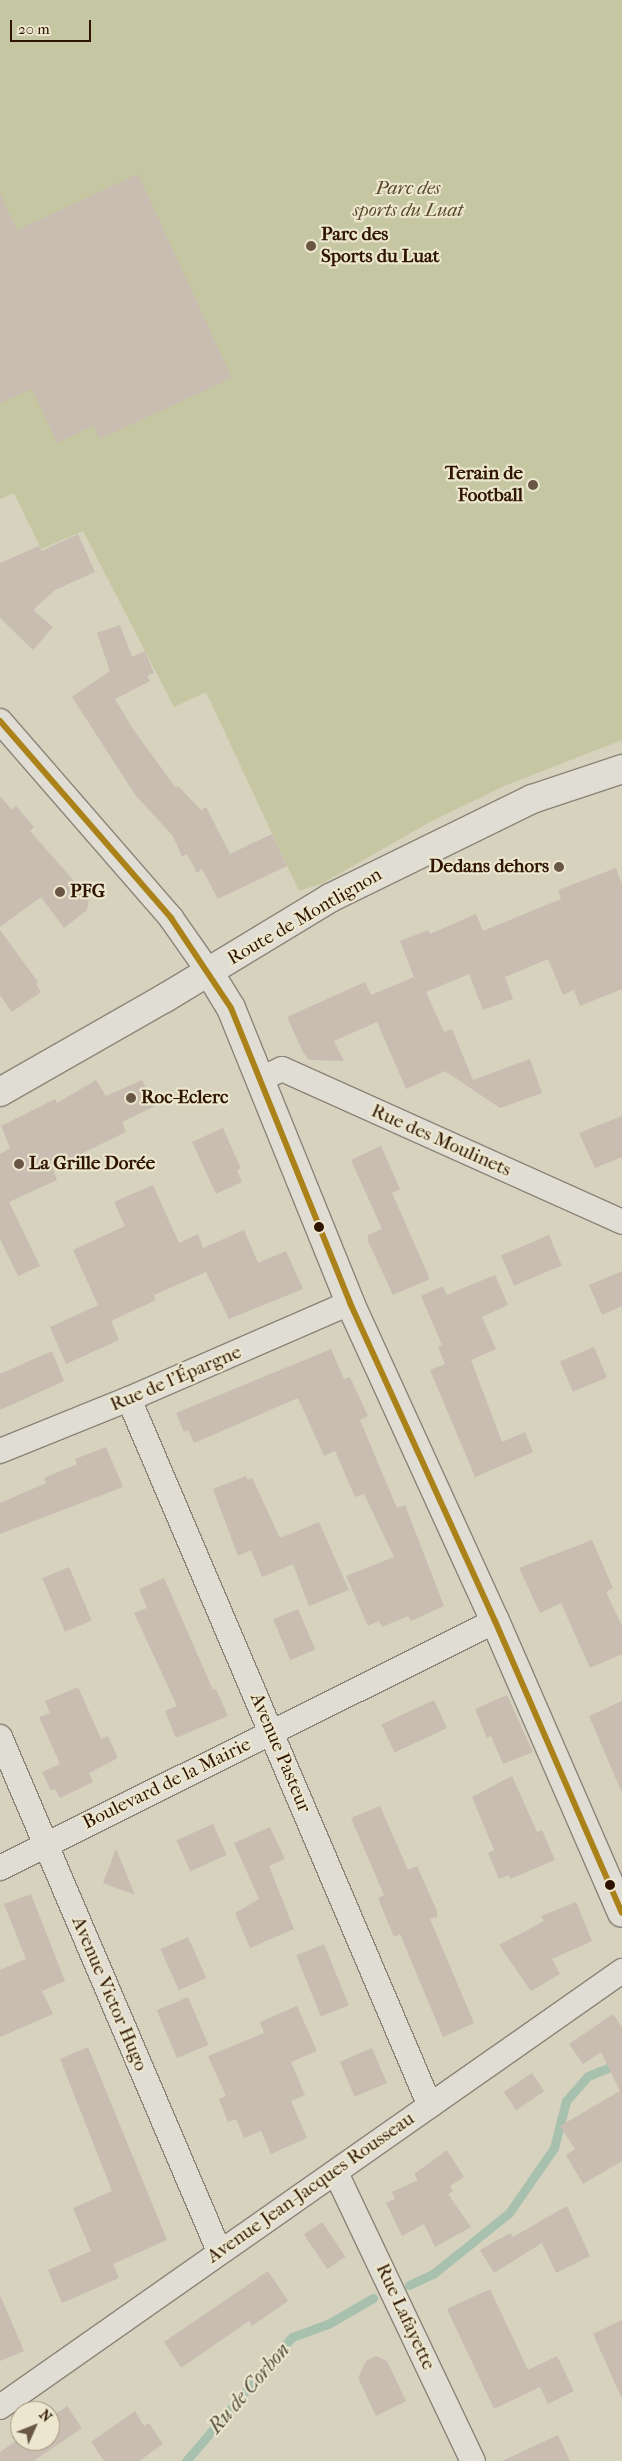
<!DOCTYPE html>
<meta charset="utf-8">
<style>
body{margin:0}
#map{position:relative;width:622px;height:2461px;overflow:hidden;background:#d6d2be;font-family:"IM FELL French Canon",serif}
div>[style]{position:absolute}
.green>*{inset:0;background:#c4c7a1}
.stream>*{height:9px;margin:-4.5px;padding:0 4.5px;transform-origin:4.5px;border-radius:4.5px;background:#a8c1af}
.building>*{inset:0;background:#c8bdb0;transform-origin:0 0}
.roads{filter:drop-shadow(1px 0 #8b8477) drop-shadow(-1px 0 #8b8477) drop-shadow(0 1px #8b8477) drop-shadow(0 -1px #8b8477)}
.street>*{height:24px;margin:-12px;padding:0 12px;transform-origin:12px;border-radius:12px;background:#e0ded4}
.secondary>*{height:28px;margin:-14px;padding:0 14px;transform-origin:14px;border-radius:14px;background:#e0ded4}
.bus-1>*{height:6px;margin:-3px;padding:0 3px;transform-origin:3px;border-radius:3px;background:#ab821a}
.dots>*{width:14px;height:14px;translate:-50% -50%;box-sizing:border-box;border:2px solid #ece6ce;border-radius:50%}
span{translate:-50% -50%;white-space:nowrap;text-align:center;line-height:1.15;-webkit-text-stroke:4.5px #ece6ce;paint-order:stroke}
.park-label{font-size:19px;color:#58482a;font-style:italic}
.poi-label{font-size:19px;color:#2f1501;font-weight:700}
.left{translate:0 -50%;text-align:left}
.right{translate:-100% -50%;text-align:right}
.street-label{font-size:19px;color:#2f1501}
.water-label{font-size:20px;color:#534f3c;font-style:italic}
.north{position:absolute;left:10px;top:2401px;width:50px;height:50px;box-sizing:border-box;background:#ece6ce;border:1px solid #a0927c;border-radius:50%;rotate:46deg;font-size:14px;font-weight:700;line-height:20px;text-align:center;color:#2f1501}
.north::after{content:'';display:block;margin:auto;width:18px;height:22px;background:#695743;clip-path:polygon(50% 0,100% 100%,50% 72%,0 100%)}
.scale{position:absolute;left:10px;top:20px;width:81px;height:22px;box-sizing:border-box;border:2px solid #2f1501;border-top:0;padding-left:6px;font-size:15px;line-height:18px;white-space:nowrap;color:#2f1501;-webkit-text-stroke:4px #ece6ce;paint-order:stroke}
</style>
<div id="map">
<div class="green">
<i style="clip-path:polygon(0 0,622px 0,622px 740px,504px 786px,428px 823px,323px 883px,299px 891px,206px 692px,174px 707px,83px 531px,41px 549px,14px 493px,0 499px)"></i>
</div>
<div class="stream">
<i style="left:409px;top:2285px;width:26px;rotate:-25deg"></i>
<i style="left:433px;top:2274px;width:97px;rotate:-38.8deg"></i>
<i style="left:509px;top:2213px;width:79px;rotate:-55.3deg"></i>
<i style="left:554px;top:2148px;width:49px;rotate:-75.7deg"></i>
<i style="left:566px;top:2101px;width:33px;rotate:-49deg"></i>
<i style="left:588px;top:2076px;width:37px;rotate:-22deg"></i>
<i style="left:186px;top:2461px;width:163px;rotate:-49.5deg"></i>
<i style="left:292px;top:2337px;width:38px;rotate:-20deg"></i>
<i style="left:328px;top:2324px;width:52px;rotate:-30deg"></i>
</div>
<div class="building">
<i style="clip-path:polygon(138px 174px,232px 378px,100px 439px,93px 426px,57px 443px,32px 389px,0 403px,0 193px,17px 230px)"></i>
<i style="clip-path:polygon(78px 534px,95px 572px,55px 590px,33px 610px,53px 627px,33px 650px,0 618px,0 563px,39px 546px,42px 551px)"></i>
<i style="clip-path:polygon(120px 625px,132px 657px,145px 651px,154px 673px,147px 676px,150px 681px,115px 699px,133px 729px,176px 788px,178px 786px,201px 810px,206px 807px,230px 854px,272px 834px,287px 866px,218px 899px,202px 869px,197px 873px,187px 854px,182px 857px,173px 836px,136px 796px,72px 697px,110px 671px,97px 633px)"></i>
<i style="clip-path:polygon(0 796px,12px 810px,16px 806px,34px 827px,30px 831px,89px 898px,87px 910px,64px 928px,41px 897px,0 927px)"></i>
<i style="clip-path:polygon(616px 868px,622px 884px,622px 989px,580px 1006px,574px 990px,563px 995px,548px 959px,505px 977px,513px 999px,483px 1010px,469px 974px,426px 992px,444px 1032px,452px 1029px,473px 1080px,530px 1059px,542px 1093px,500px 1108px,445px 1071px,406px 1089px,377px 1022px,334px 1041px,344px 1061px,309px 1060px,303px 1052px,287px 1017px,365px 982px,371px 995px,414px 977px,400px 941px,428px 930px,430px 934px,476px 914px,483px 931px,561px 899px,558px 890px)"></i>
<i style="clip-path:polygon(0 930px,38px 982px,36px 984px,41px 992px,12px 1012px,0 995px)"></i>
<i style="clip-path:polygon(96px 1080px,106px 1096px,142px 1080px,155px 1106px,122px 1122px,126px 1132px,60px 1164px,53px 1170px,57px 1180px,9px 1202px,40px 1266px,18px 1276px,0 1239px,0 1154px,10px 1148px,1px 1126px,55px 1099px,57px 1103px)"></i>
<i style="clip-path:polygon(622px 1116px,622px 1157px,595px 1168px,579px 1133px)"></i>
<i style="clip-path:polygon(223px 1128px,241px 1169px,237px 1170px,242px 1182px,216px 1194px,192px 1142px)"></i>
<i style="clip-path:polygon(381px 1146px,400px 1189px,392px 1193px,430px 1279px,393px 1295px,368px 1241px,368px 1235px,382px 1229px,351px 1160px)"></i>
<i style="clip-path:polygon(153px 1185px,179px 1243px,198px 1234px,203px 1248px,244px 1230px,258px 1263px,286px 1251px,303px 1289px,229px 1319px,206px 1272px,154px 1295px,156px 1300px,111px 1321px,119px 1340px,66px 1364px,50px 1327px,98px 1305px,73px 1250px,125px 1226px,114px 1202px)"></i>
<i style="left:549px;top:1235px;width:33px;height:52px;rotate:67deg"></i>
<i style="clip-path:polygon(622px 1271px,622px 1306px,602px 1315px,589px 1285px)"></i>
<i style="clip-path:polygon(495px 1275px,508px 1305px,482px 1317px,496px 1349px,471px 1360px,502px 1442px,525px 1432px,533px 1452px,475px 1477px,430px 1370px,445px 1364px,438px 1347px,442px 1345px,421px 1296px,443px 1286px,447px 1295px)"></i>
<i style="left:594px;top:1347px;width:33px;height:37px;rotate:67deg"></i>
<i style="clip-path:polygon(331px 1349px,344px 1379px,350px 1377px,368px 1416px,360px 1420px,397px 1508px,405px 1505px,444px 1606px,411px 1621px,408px 1616px,382px 1627px,379px 1621px,368px 1626px,346px 1576px,394px 1557px,364px 1494px,355px 1497px,335px 1451px,324px 1456px,298px 1398px,194px 1443px,188px 1430px,184px 1432px,176px 1413px)"></i>
<i style="clip-path:polygon(52px 1351px,64px 1381px,0 1410px,0 1374px)"></i>
<i style="clip-path:polygon(106px 1447px,123px 1487px,0 1534px,0 1503px,46px 1483px,44px 1478px,77px 1464px,75px 1459px)"></i>
<i style="clip-path:polygon(246px 1476px,248px 1480px,252px 1478px,280px 1538px,319px 1522px,349px 1590px,309px 1606px,293px 1564px,262px 1577px,251px 1550px,238px 1556px,213px 1489px)"></i>
<i style="clip-path:polygon(592px 1540px,613px 1588px,606px 1592px,622px 1626px,622px 1654px,590px 1668px,561px 1603px,540px 1613px,519px 1568px)"></i>
<i style="left:69px;top:1567px;width:58px;height:29px;rotate:67deg"></i>
<i style="clip-path:polygon(164px 1578px,213px 1690px,216px 1689px,228px 1716px,176px 1738px,165px 1711px,177px 1706px,134px 1613px,147px 1608px,139px 1589px)"></i>
<i style="left:298px;top:1609px;width:44px;height:27px;rotate:67deg"></i>
<i style="clip-path:polygon(78px 1687px,101px 1739px,108px 1736px,118px 1758px,89px 1773px,93px 1782px,60px 1798px,55px 1789px,51px 1791px,42px 1772px,60px 1764px,39px 1717px,50px 1713px,45px 1701px)"></i>
<i style="clip-path:polygon(507px 1695px,533px 1752px,503px 1764px,491px 1736px,487px 1738px,475px 1709px)"></i>
<i style="left:434px;top:1700px;width:31px;height:58px;rotate:65deg"></i>
<i style="clip-path:polygon(622px 1701px,622px 1793px,589px 1716px)"></i>
<i style="clip-path:polygon(512px 1776px,537px 1832px,542px 1830px,555px 1860px,510px 1879px,509px 1875px,499px 1879px,488px 1853px,494px 1850px,472px 1797px)"></i>
<i style="clip-path:polygon(380px 1806px,408px 1870px,417px 1866px,437px 1911px,437px 1917px,430px 1919px,474px 2023px,443px 2037px,400px 1934px,394px 1937px,378px 1898px,384px 1895px,351px 1818px)"></i>
<i style="left:213px;top:1824px;width:34px;height:40px;rotate:66deg"></i>
<i style="clip-path:polygon(270px 1827px,285px 1859px,269px 1866px,294px 1929px,250px 1948px,235px 1913px,259px 1899px,234px 1843px)"></i>
<i style="clip-path:polygon(116px 1849px,135px 1895px,103px 1883px)"></i>
<i style="clip-path:polygon(31px 1894px,65px 1981px,42px 1991px,53px 2014px,0 2037px,0 1970px,26px 1959px,4px 1904px)"></i>
<i style="clip-path:polygon(576px 1902px,592px 1941px,552px 1959px,560px 1974px,531px 1991px,499px 1945px,544px 1921px,541px 1916px)"></i>
<i style="left:188px;top:1937px;width:45px;height:30px;rotate:66deg"></i>
<i style="left:324px;top:1944px;width:66px;height:30px;rotate:68deg"></i>
<i style="left:188px;top:1997px;width:52px;height:34px;rotate:67deg"></i>
<i style="clip-path:polygon(297px 2006px,317px 2051px,291px 2062px,305px 2095px,291px 2101px,307px 2138px,271px 2154px,261px 2131px,244px 2138px,236px 2119px,228px 2122px,219px 2099px,226px 2096px,208px 2056px,264px 2033px,260px 2022px)"></i>
<i style="clip-path:polygon(613px 2014px,622px 2027px,622px 2161px,583px 2184px,566px 2155px,575px 2149px,560px 2126px,620px 2091px,601px 2052px,583px 2064px,569px 2044px)"></i>
<i style="clip-path:polygon(88px 2047px,167px 2240px,113px 2264px,119px 2278px,62px 2303px,48px 2270px,91px 2251px,73px 2208px,112px 2191px,60px 2059px)"></i>
<i style="left:372px;top:2048px;width:38px;height:35px;rotate:67deg"></i>
<i style="left:532px;top:2073px;width:22px;height:34px;rotate:56deg"></i>
<i style="clip-path:polygon(447px 2150px,464px 2177px,450px 2186px,453px 2191px,448px 2194px,471px 2227px,435px 2247px,424px 2224px,402px 2236px,386px 2203px,395px 2199px,392px 2192px,418px 2180px,414px 2174px)"></i>
<i style="clip-path:polygon(567px 2206px,590px 2256px,556px 2273px,542px 2243px,494px 2273px,480px 2250px,510px 2233px,513px 2237px)"></i>
<i style="left:322px;top:2222px;width:42px;height:22px;rotate:56deg"></i>
<i style="clip-path:polygon(268px 2271px,288px 2301px,252px 2326px,249px 2321px,181px 2368px,164px 2342px)"></i>
<i style="clip-path:polygon(490px 2289px,528px 2370px,557px 2356px,574px 2391px,548px 2404px,540px 2387px,494px 2409px,447px 2309px)"></i>
<i style="clip-path:polygon(0 2295px,24px 2351px,0 2361px)"></i>
<i style="clip-path:polygon(622px 2320px,622px 2399px,593px 2334px)"></i>
<i style="clip-path:polygon(376px 2356px,387px 2361px,406px 2401px,376px 2416px,358px 2378px,366px 2361px)"></i>
<i style="clip-path:polygon(67px 2406px,82px 2428px,34px 2461px,0 2461px,0 2452px,20px 2438px,20px 2441px,50px 2441px,50px 2418px)"></i>
<i style="clip-path:polygon(135px 2411px,144px 2426px,149px 2423px,163px 2444px,139px 2461px,104px 2461px,91px 2442px)"></i>
<i style="clip-path:polygon(558px 2435px,570px 2461px,502px 2461px)"></i>
</div>
<div class="roads">
<div class="street">
<i style="left:0;top:721px;width:261px;rotate:49deg"></i>
<i style="left:171px;top:918px;width:66px;rotate:54.9deg"></i>
<i style="left:260px;top:1079px;width:24px;rotate:-24deg"></i>
<i style="left:282px;top:1069px;width:373px;rotate:24.2deg"></i>
<i style="left:129px;top:1399px;width:768px;rotate:66.94deg"></i>
<i style="left:0;top:1451px;width:139px;rotate:-22deg"></i>
<i style="left:129px;top:1399px;width:241px;rotate:-23.5deg"></i>
<i style="left:0;top:1737px;width:559px;rotate:66.92deg"></i>
<i style="left:0;top:1868px;width:553px;rotate:-26.52deg"></i>
<i style="left:336px;top:2173px;width:319px;rotate:64.6deg"></i>
<i style="left:0;top:2407px;width:760px;rotate:-35.03deg"></i>
</div>
<div class="secondary">
<i style="left:209px;top:972px;width:42px;rotate:58.6deg"></i>
<i style="left:231px;top:1008px;width:318px;rotate:68deg"></i>
<i style="left:350px;top:1303px;width:349px;rotate:65.5deg"></i>
<i style="left:495px;top:1621px;width:318px;rotate:66.5deg"></i>
<i style="left:0;top:1092px;width:190px;rotate:-29.7deg"></i>
<i style="left:165px;top:998px;width:193px;rotate:-31.2deg"></i>
<i style="left:330px;top:898px;width:225px;rotate:-26.1deg"></i>
<i style="left:532px;top:799px;width:95px;rotate:-18.4deg"></i>
</div>
</div>
<div class="bus-1">
<i style="left:0;top:721px;width:261px;rotate:49deg"></i>
<i style="left:171px;top:918px;width:108px;rotate:56.3deg"></i>
<i style="left:231px;top:1008px;width:318px;rotate:68deg"></i>
<i style="left:350px;top:1303px;width:349px;rotate:65.5deg"></i>
<i style="left:495px;top:1621px;width:318px;rotate:66.5deg"></i>
</div>
<div class="dots">
<i style="left:311px;top:246px;background:#695743"></i>
<i style="left:533px;top:485px;background:#695743"></i>
<i style="left:559px;top:867px;background:#695743"></i>
<i style="left:60px;top:892px;background:#695743"></i>
<i style="left:131px;top:1098px;background:#695743"></i>
<i style="left:19px;top:1164px;background:#695743"></i>
<i style="left:319px;top:1227px;background:#2f1501"></i>
<i style="left:610px;top:1885px;background:#2f1501"></i>
</div>
<div class="park-label">
<span style="left:408px;top:200px">Parc des<br>sports du Luat</span>
</div>
<div class="poi-label">
<span class="left" style="left:321px;top:246px">Parc des<br>Sports du Luat</span>
<span class="right" style="left:523px;top:485px">Terain de<br>Football</span>
<span class="right" style="left:549px;top:867px">Dedans dehors</span>
<span class="left" style="left:70px;top:892px">PFG</span>
<span class="left" style="left:141px;top:1098px">Roc-Eclerc</span>
<span class="left" style="left:29px;top:1164px">La Grille Dorée</span>
</div>
<div class="street-label">
<span style="left:305px;top:917px;rotate:-30deg">Route de Montlignon</span>
<span style="left:441px;top:1141px;rotate:24deg">Rue des Moulinets</span>
<span style="left:176px;top:1379px;rotate:-23deg">Rue de l'Épargne</span>
<span style="left:280px;top:1753px;rotate:67deg">Avenue Pasteur</span>
<span style="left:167px;top:1784px;rotate:-26deg">Boulevard de la Mairie</span>
<span style="left:109px;top:1994px;rotate:67deg">Avenue Victor Hugo</span>
<span style="left:311px;top:2188px;rotate:-35deg">Avenue Jean-Jacques Rousseau</span>
<span style="left:405px;top:2317px;rotate:65deg">Rue Lafayette</span>
</div>
<div class="water-label">
<span style="left:249px;top:2388px;rotate:-49deg">Ru de Corbon</span>
</div>
<div class="north">N</div>
<div class="scale">20 m</div>
</div>
